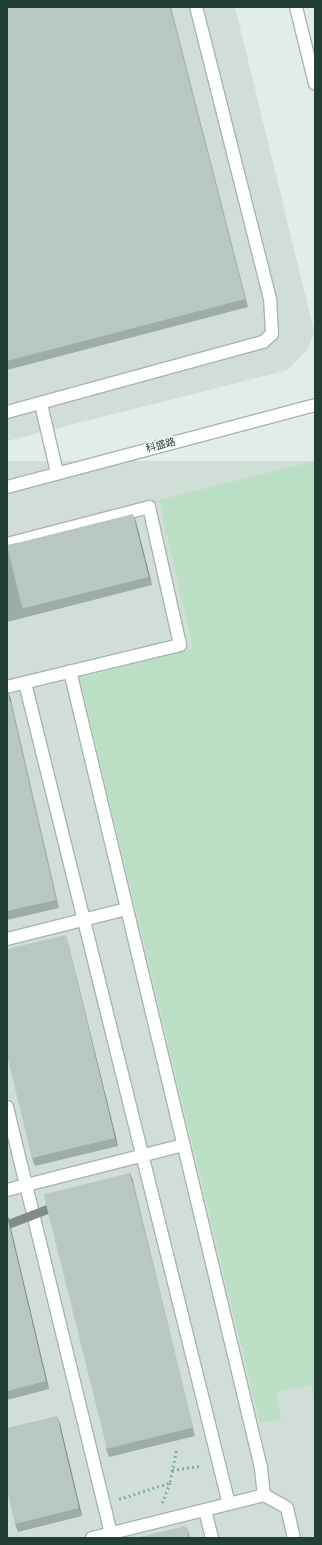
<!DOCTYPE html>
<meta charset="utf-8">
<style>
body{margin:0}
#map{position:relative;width:322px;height:1545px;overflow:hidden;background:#e3ede8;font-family:"Nunito Sans","Noto Sans SC",sans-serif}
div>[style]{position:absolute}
.built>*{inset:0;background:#d1ddd7;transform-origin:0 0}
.green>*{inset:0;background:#bbdfc5}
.path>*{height:2.5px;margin-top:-1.25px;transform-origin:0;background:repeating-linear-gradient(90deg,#82b1a3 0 2px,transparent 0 5px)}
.roads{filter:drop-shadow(1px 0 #a5b5af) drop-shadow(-1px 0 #a5b5af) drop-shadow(0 1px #a5b5af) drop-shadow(0 -1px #a5b5af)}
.minor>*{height:12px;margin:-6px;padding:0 6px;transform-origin:6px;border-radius:6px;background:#fff}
.wall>*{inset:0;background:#9eaca6}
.shaded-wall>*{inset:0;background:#818c87;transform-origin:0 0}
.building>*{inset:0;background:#b8c8c1;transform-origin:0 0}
span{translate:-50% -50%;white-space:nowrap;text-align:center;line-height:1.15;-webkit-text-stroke:3px #f3f9f6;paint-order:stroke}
.street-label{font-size:10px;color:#223f37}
.frame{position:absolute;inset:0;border:8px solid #223f37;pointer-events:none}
</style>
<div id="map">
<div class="built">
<i style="clip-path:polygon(7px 7px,235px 7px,314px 331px,308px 349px,288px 370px,7px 441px)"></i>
<i style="left:315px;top:461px;width:1077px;height:317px;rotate:90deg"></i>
</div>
<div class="green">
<i style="clip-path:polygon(315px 461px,315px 1401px,311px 1385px,276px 1392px,281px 1419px,260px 1423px,80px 678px,193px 649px,159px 500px)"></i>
</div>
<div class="path">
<i style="left:172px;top:1470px;width:30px;rotate:-8deg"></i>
<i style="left:119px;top:1499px;width:52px;rotate:-17.7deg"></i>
<i style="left:162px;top:1503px;width:22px;rotate:-69deg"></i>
<i style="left:170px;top:1482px;width:32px;rotate:-79deg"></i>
</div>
<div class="roads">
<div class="minor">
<i style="left:296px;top:7px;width:79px;rotate:76.1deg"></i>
<i style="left:41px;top:404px;width:71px;rotate:76.9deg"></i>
<i style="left:7px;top:412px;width:265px;rotate:-15.3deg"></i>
<i style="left:263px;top:342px;width:12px;rotate:-42deg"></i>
<i style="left:272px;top:334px;width:35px;rotate:-93deg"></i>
<i style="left:270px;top:299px;width:301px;rotate:-104.2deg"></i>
<i style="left:7px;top:487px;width:319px;rotate:-14.9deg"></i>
<i style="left:7px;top:544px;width:147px;rotate:-14.6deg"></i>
<i style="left:149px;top:507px;width:141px;rotate:77.3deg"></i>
<i style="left:180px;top:645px;width:178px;rotate:166.4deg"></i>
<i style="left:70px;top:671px;width:820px;rotate:76.52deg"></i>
<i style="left:261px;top:1468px;width:27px;rotate:84deg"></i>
<i style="left:25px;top:683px;width:846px;rotate:76.05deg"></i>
<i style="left:7px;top:939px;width:123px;rotate:-14.1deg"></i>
<i style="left:7px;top:1107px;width:439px;rotate:76.3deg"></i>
<i style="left:7px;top:1190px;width:182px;rotate:-14.3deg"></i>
<i style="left:205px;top:1510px;width:29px;rotate:76deg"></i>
<i style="left:92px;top:1538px;width:177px;rotate:-14deg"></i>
<i style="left:264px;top:1495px;width:26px;rotate:29deg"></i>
<i style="left:287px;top:1508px;width:31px;rotate:77deg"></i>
</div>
</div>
<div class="wall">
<i style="clip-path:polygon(7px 7px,171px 7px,248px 307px,7px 370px)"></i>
<i style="clip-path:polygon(136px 522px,152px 585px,7px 622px,7px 545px)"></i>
<i style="clip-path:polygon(7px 692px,8px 692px,11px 700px,59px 908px,7px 920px)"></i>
<i style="clip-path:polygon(68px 943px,118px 1146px,35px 1166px,32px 1158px)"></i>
<i style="clip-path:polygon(130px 1173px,133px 1181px,195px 1436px,109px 1457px,106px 1449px)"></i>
<i style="clip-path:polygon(7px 1212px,49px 1389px,7px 1400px)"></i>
<i style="clip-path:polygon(60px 1424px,82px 1516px,18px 1532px,15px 1524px)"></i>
</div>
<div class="shaded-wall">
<i style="left:170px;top:7px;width:1px;height:301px"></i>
<i style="clip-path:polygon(133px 514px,136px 522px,152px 585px,149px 577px)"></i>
<i style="left:8px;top:692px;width:9px;height:213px;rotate:69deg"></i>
<i style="clip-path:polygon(66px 935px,68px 943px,118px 1146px,115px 1138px)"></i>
<i style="left:130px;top:1173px;width:9px;height:262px;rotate:69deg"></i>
<i style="clip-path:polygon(7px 1212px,49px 1389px,46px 1381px,7px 1216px)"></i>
<i style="clip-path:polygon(57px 1416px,60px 1424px,82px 1516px,79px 1508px)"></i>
<i style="clip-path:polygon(186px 1526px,189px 1534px,190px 1538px,189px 1538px)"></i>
</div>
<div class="building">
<i style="clip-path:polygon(7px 7px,170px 7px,245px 299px,7px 361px)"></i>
<i style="left:133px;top:514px;width:65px;height:130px;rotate:76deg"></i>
<i style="clip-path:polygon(7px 692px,8px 692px,56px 900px,7px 911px)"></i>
<i style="clip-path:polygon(66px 935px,115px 1138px,32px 1158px,7px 1055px,7px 949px)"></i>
<i style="left:130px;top:1173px;width:262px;height:89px;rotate:76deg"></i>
<i style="clip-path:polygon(7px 1216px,46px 1381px,7px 1391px)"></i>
<i style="clip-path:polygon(57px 1416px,79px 1508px,15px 1524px,7px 1490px,7px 1428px)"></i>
<i style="clip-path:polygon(186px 1526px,189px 1538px,135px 1538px)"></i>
</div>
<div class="street-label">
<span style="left:161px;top:446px;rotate:-15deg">科盛路</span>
</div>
<div class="frame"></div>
</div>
